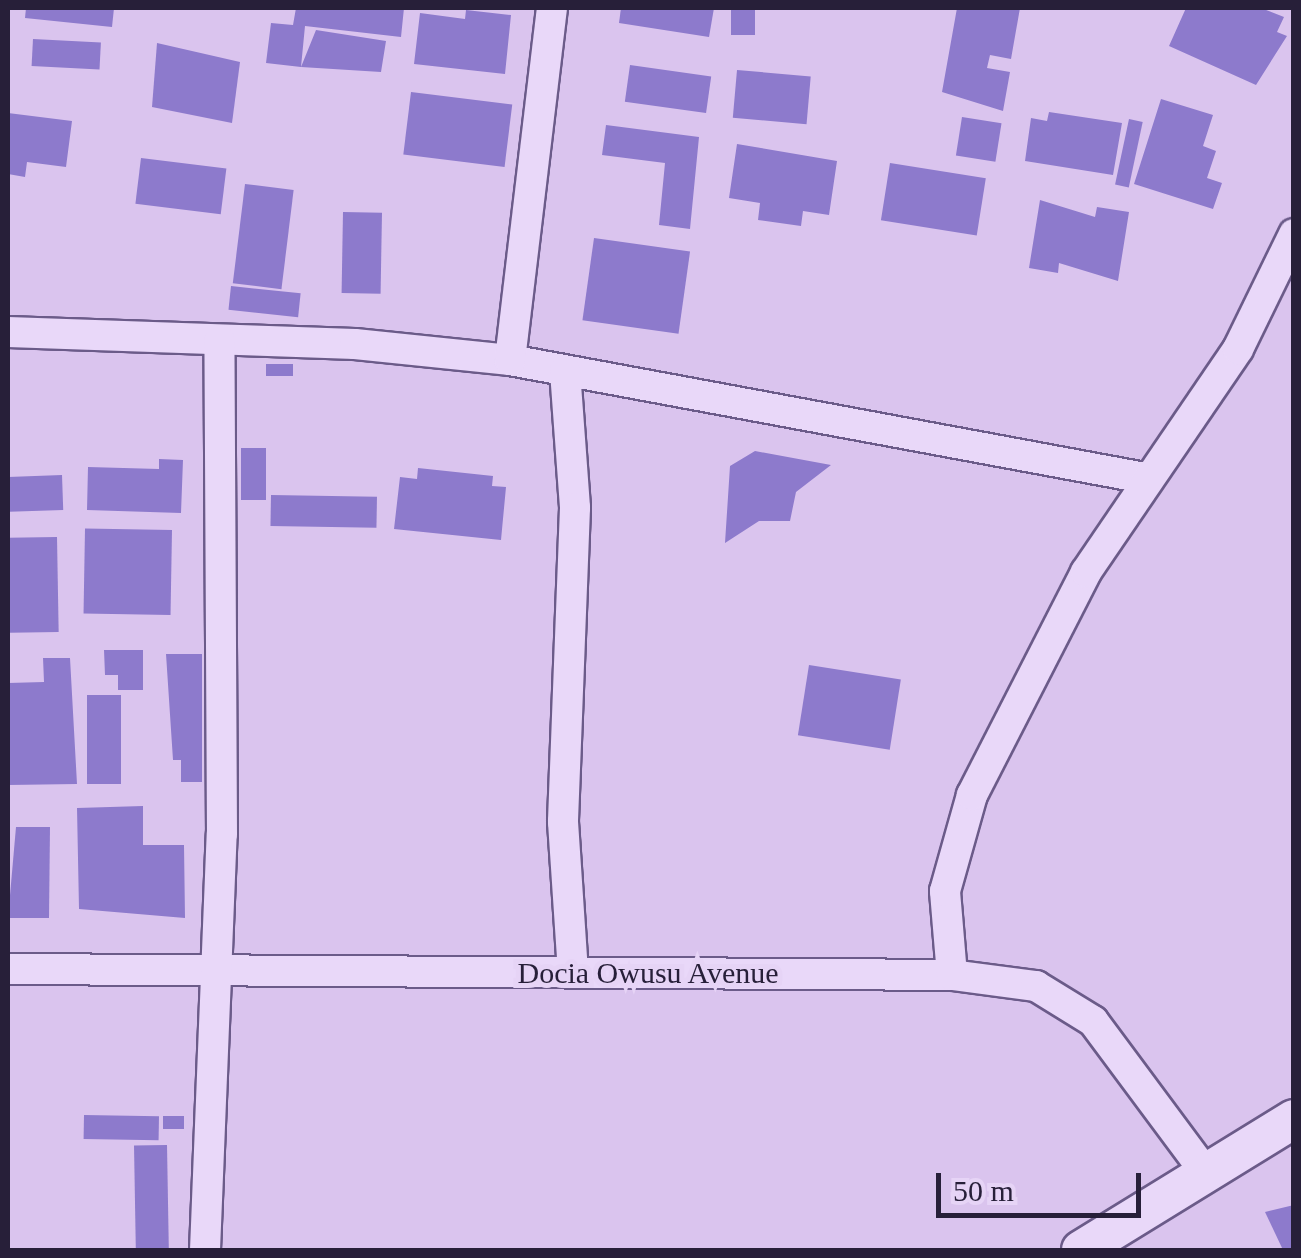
<!DOCTYPE html>
<style>
body{margin:0}
#map{position:relative;width:1301px;height:1258px;overflow:hidden;background:#dac4ee;font-family:Georgia,serif}
div>[style]{position:absolute}
.building>*{inset:0;background:#8d7acc;transform-origin:0 0}
.roads{filter:drop-shadow(2px 0 #6b5b89) drop-shadow(-2px 0 #6b5b89) drop-shadow(0 2px #6b5b89) drop-shadow(0 -2px #6b5b89)}
.minor>*{height:30px;margin:-15px;padding:0 15px;transform-origin:15px;border-radius:15px;background:#e9d8f9}
.tertiary>*{height:38px;margin:-19px;padding:0 19px;transform-origin:19px;border-radius:19px;background:#e9d8f9}
span{translate:-50% -50%;white-space:nowrap;text-align:center;line-height:1.15;-webkit-text-stroke:10px #e6d4f6;paint-order:stroke}
.street-label{font-size:30px;color:#271f39}
.frame{position:absolute;inset:0;border:10px solid #271f39;pointer-events:none}
.scale{position:absolute;left:936px;top:1173px;width:205px;height:45px;box-sizing:border-box;border:5px solid #271f39;border-top:0;padding-left:12px;font-size:30px;line-height:35px;white-space:nowrap;color:#271f39;-webkit-text-stroke:8px #e6d4f6;paint-order:stroke}
</style>
<div id="map">
<div class="building">
<i style="clip-path:polygon(26px 8px,114px 8px,112px 27px,25px 18px)"></i>
<i style="clip-path:polygon(296px 8px,404px 8px,401px 37px,305px 26px,301px 67px,316px 30px,386px 41px,381px 72px,301px 67px,266px 63px,271px 23px,293px 25px)"></i>
<i style="clip-path:polygon(621px 8px,714px 8px,709px 37px,619px 23px)"></i>
<i style="left:731px;top:8px;width:24px;height:27px"></i>
<i style="clip-path:polygon(957px 8px,1020px 8px,1011px 59px,990px 55px,987px 68px,1010px 72px,1003px 111px,942px 92px)"></i>
<i style="clip-path:polygon(1186px 8px,1261px 8px,1284px 17px,1277px 32px,1287px 36px,1256px 85px,1169px 46px)"></i>
<i style="clip-path:polygon(466px 10px,511px 15px,505px 74px,414px 64px,420px 13px,465px 19px)"></i>
<i style="left:33px;top:39px;width:68px;height:27px;rotate:3deg"></i>
<i style="clip-path:polygon(157px 43px,240px 62px,232px 123px,152px 107px)"></i>
<i style="left:630px;top:65px;width:82px;height:37px;rotate:8deg"></i>
<i style="left:737px;top:70px;width:74px;height:48px;rotate:5deg"></i>
<i style="left:411px;top:92px;width:102px;height:63px;rotate:7deg"></i>
<i style="clip-path:polygon(1161px 99px,1213px 115px,1203px 146px,1216px 151px,1207px 178px,1222px 183px,1213px 209px,1134px 184px)"></i>
<i style="clip-path:polygon(1049px 112px,1122px 123px,1113px 175px,1025px 161px,1031px 118px,1047px 121px)"></i>
<i style="clip-path:polygon(8px 113px,72px 121px,66px 167px,27px 162px,25px 177px,8px 174px)"></i>
<i style="left:962px;top:117px;width:40px;height:39px;rotate:9deg"></i>
<i style="left:1129px;top:119px;width:14px;height:67px;rotate:12deg"></i>
<i style="clip-path:polygon(606px 125px,699px 137px,690px 229px,659px 225px,665px 163px,602px 155px)"></i>
<i style="clip-path:polygon(737px 144px,837px 161px,829px 215px,803px 211px,801px 226px,758px 220px,760px 203px,729px 198px)"></i>
<i style="left:141px;top:158px;width:86px;height:46px;rotate:7deg"></i>
<i style="left:890px;top:163px;width:97px;height:58px;rotate:9deg"></i>
<i style="left:245px;top:184px;width:49px;height:100px;rotate:7deg"></i>
<i style="clip-path:polygon(1040px 200px,1095px 217px,1097px 207px,1129px 212px,1118px 281px,1059px 263px,1058px 273px,1029px 268px)"></i>
<i style="left:343px;top:212px;width:39px;height:81px;rotate:1deg"></i>
<i style="left:594px;top:238px;width:97px;height:83px;rotate:8deg"></i>
<i style="left:231px;top:286px;width:70px;height:24px;rotate:6deg"></i>
<i style="left:293px;top:364px;width:12px;height:27px;rotate:90deg"></i>
<i style="left:241px;top:448px;width:25px;height:52px"></i>
<i style="clip-path:polygon(755px 451px,831px 465px,796px 492px,790px 521px,759px 521px,725px 543px,730px 466px)"></i>
<i style="clip-path:polygon(159px 459px,183px 460px,181px 513px,87px 510px,88px 467px,159px 469px)"></i>
<i style="clip-path:polygon(418px 468px,493px 476px,492px 486px,506px 487px,501px 540px,394px 529px,400px 477px,417px 479px)"></i>
<i style="left:62px;top:475px;width:35px;height:54px;rotate:88deg"></i>
<i style="left:271px;top:495px;width:106px;height:31px;rotate:1deg"></i>
<i style="left:172px;top:530px;width:85px;height:87px;rotate:91deg"></i>
<i style="left:57px;top:537px;width:95px;height:49px;rotate:89deg"></i>
<i style="clip-path:polygon(104px 650px,143px 650px,143px 690px,118px 690px,118px 675px,105px 675px)"></i>
<i style="clip-path:polygon(166px 654px,202px 654px,202px 782px,181px 782px,181px 760px,173px 760px)"></i>
<i style="clip-path:polygon(43px 658px,70px 658px,77px 784px,8px 785px,8px 683px,44px 682px)"></i>
<i style="left:809px;top:665px;width:93px;height:71px;rotate:9deg"></i>
<i style="left:87px;top:695px;width:34px;height:89px"></i>
<i style="clip-path:polygon(143px 806px,143px 845px,184px 845px,185px 918px,79px 909px,77px 808px)"></i>
<i style="clip-path:polygon(16px 827px,50px 827px,49px 918px,8px 918px)"></i>
<i style="left:84px;top:1115px;width:75px;height:24px;rotate:1deg"></i>
<i style="left:163px;top:1116px;width:21px;height:13px"></i>
<i style="left:167px;top:1145px;width:105px;height:33px;rotate:89deg"></i>
<i style="clip-path:polygon(1294px 1205px,1294px 1250px,1283px 1250px,1265px 1212px)"></i>
</div>
<div class="roads">
<div class="minor">
<i style="left:8px;top:332px;width:347px;rotate:2deg"></i>
<i style="left:355px;top:344px;width:156px;rotate:5.9deg"></i>
<i style="left:510px;top:360px;width:646px;rotate:10.53deg"></i>
<i style="left:510px;top:360px;width:354px;rotate:-83.2deg"></i>
<i style="left:565px;top:371px;width:137px;rotate:85.8deg"></i>
<i style="left:575px;top:508px;width:314px;rotate:92.2deg"></i>
<i style="left:563px;top:822px;width:151px;rotate:86.2deg"></i>
<i style="left:8px;top:969px;width:944px;rotate:0.36deg"></i>
<i style="left:952px;top:975px;width:85px;rotate:7.5deg"></i>
<i style="left:1036px;top:986px;width:67px;rotate:31.6deg"></i>
<i style="left:1093px;top:1021px;width:183px;rotate:53.4deg"></i>
<i style="left:952px;top:975px;width:84px;rotate:-94.8deg"></i>
<i style="left:945px;top:891px;width:100px;rotate:-74.3deg"></i>
<i style="left:972px;top:795px;width:250px;rotate:-62.9deg"></i>
<i style="left:1086px;top:572px;width:270px;rotate:-55.7deg"></i>
<i style="left:1238px;top:349px;width:128px;rotate:-64deg"></i>
<i style="left:205px;top:1250px;width:416px;rotate:-87.7deg"></i>
<i style="left:222px;top:834px;width:494px;rotate:-90.3deg"></i>
</div>
<div class="tertiary">
<i style="left:1081px;top:1250px;width:250px;rotate:-31.6deg"></i>
</div>
</div>
<div class="street-label">
<span style="left:648px;top:973px">Docia Owusu Avenue</span>
</div>
<div class="frame"></div>
<div class="scale">50 m</div>
</div>
